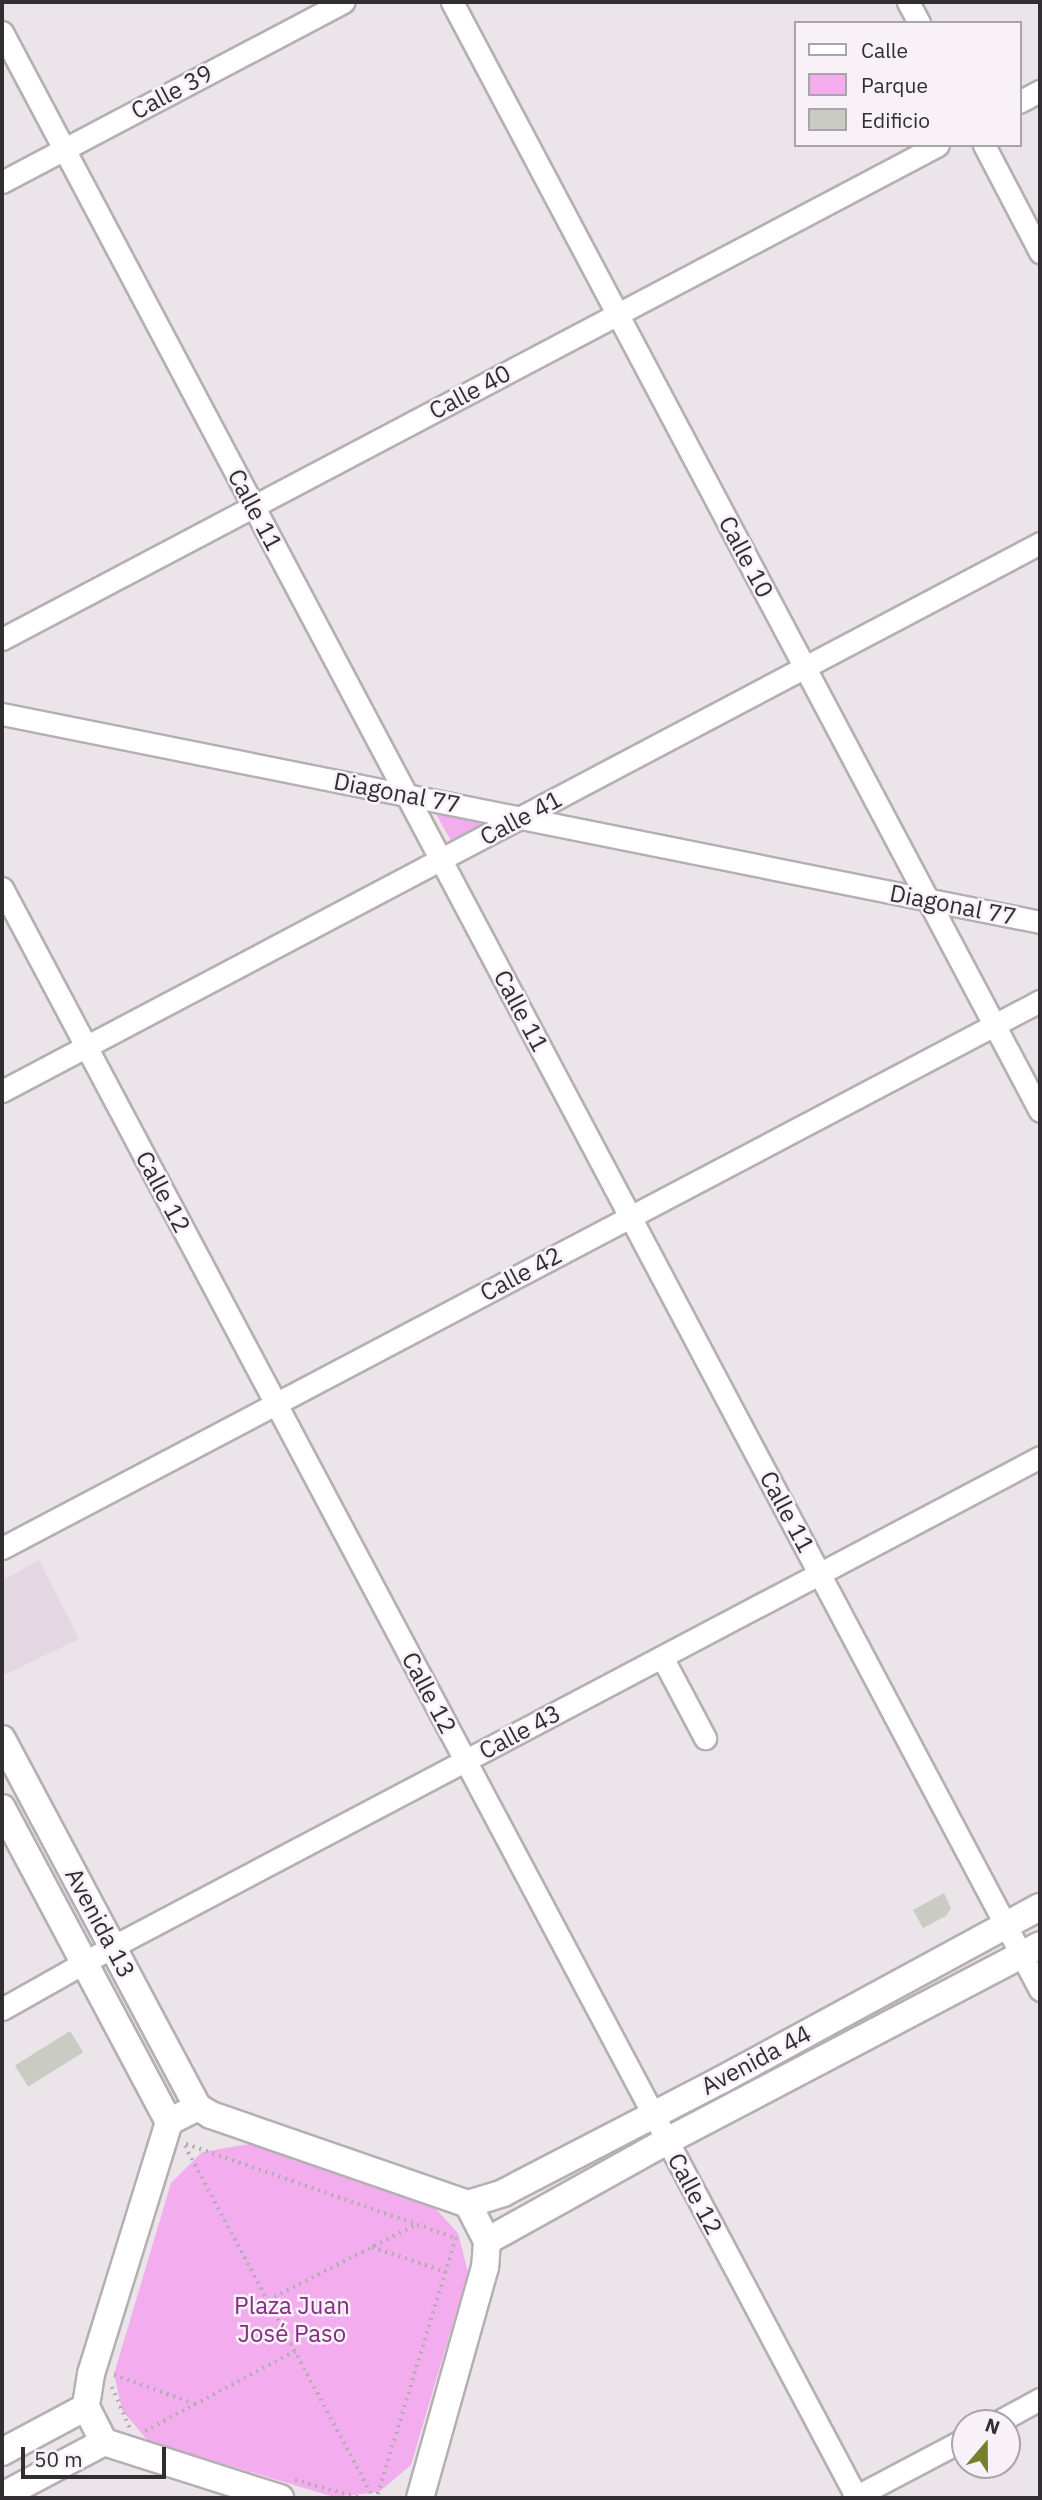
<!DOCTYPE html>
<meta charset="utf-8">
<style>
body{margin:0}
#map{position:relative;width:1042px;height:2500px;overflow:hidden;background:#ebe5ea;font-family:"IBM Plex Sans",sans-serif}
div>[style]{position:absolute}
.built>*{inset:0;background:#e3d8e2}
.green>*{inset:0;background:#f3adee}
.building>*{inset:0;background:#caccc4;transform-origin:0 0}
.path>*{height:3.5px;margin-top:-1.75px;transform-origin:0;background:repeating-linear-gradient(90deg,#b0acb0 0 2px,transparent 0 7px)}
.roads{filter:drop-shadow(2px 0 #b5afb4) drop-shadow(-2px 0 #b5afb4) drop-shadow(0 2px #b5afb4) drop-shadow(0 -2px #b5afb4)}
.minor>*{height:21px;margin:-10.5px;padding:0 10.5px;transform-origin:10.5px;border-radius:10.5px;background:#fff}
.major>*{height:26px;margin:-13px;padding:0 13px;transform-origin:13px;border-radius:13px;background:#fff}
span{translate:-50% -50%;white-space:nowrap;text-align:center;line-height:1.15;-webkit-text-stroke:5px #f8f2f8;paint-order:stroke}
.street-label{font-size:24px;color:#302e30}
.park-label{font-size:24px;color:#832e81}
.frame{position:absolute;inset:0;border:4px solid #302e30;pointer-events:none}
.legend{position:absolute;left:794px;top:21px;width:228px;height:126px;box-sizing:border-box;background:#f8f2f8;border:2px solid #a8a4a8;margin:0;padding:9px 12px;list-style:none;font-size:21px;color:#302e30}
.legend li{display:flex;align-items:center;gap:14px;height:35px}
.legend b{width:35px;border:2px solid #a8a4a8}
.north{position:absolute;left:951px;top:2409px;width:70px;height:70px;box-sizing:border-box;background:#f8f2f8;border:2px solid #a8a4a8;border-radius:50%;rotate:20deg;font-size:19px;font-weight:700;line-height:28px;text-align:center;color:#302e30}
.north::after{content:'';display:block;margin:auto;width:24px;height:32px;background:#73812f;clip-path:polygon(50% 0,100% 100%,50% 72%,0 100%)}
.scale{position:absolute;left:21px;top:2447px;width:145px;height:32px;box-sizing:border-box;border:4px solid #302e30;border-top:0;padding-left:9px;font-size:21px;line-height:24px;white-space:nowrap;color:#302e30;-webkit-text-stroke:5px #f8f2f8;paint-order:stroke}
</style>
<div id="map">
<div class="built">
<i style="clip-path:polygon(39px 1560px,79px 1639px,2px 1676px,2px 1581px)"></i>
</div>
<div class="green">
<i style="clip-path:polygon(435px 812px,482px 824px,451px 841px)"></i>
<i style="clip-path:polygon(249px 2144px,425px 2197px,458px 2233px,468px 2272px,411px 2465px,379px 2492px,334px 2497px,148px 2441px,122px 2410px,114px 2374px,171px 2183px,202px 2152px)"></i>
</div>
<div class="building">
<i style="clip-path:polygon(944px 1893px,951px 1908px,946px 1916px,923px 1928px,913px 1910px)"></i>
<i style="left:70px;top:2031px;width:25px;height:65px;rotate:58deg"></i>
</div>
<div class="path">
<i style="left:186px;top:2144px;width:286px;rotate:19.2deg"></i>
<i style="left:456px;top:2238px;width:272px;rotate:106.9deg"></i>
<i style="left:185px;top:2146px;width:400px;rotate:61.8deg"></i>
<i style="left:372px;top:2247px;width:78px;rotate:18.7deg"></i>
<i style="left:268px;top:2300px;width:167px;rotate:-27deg"></i>
<i style="left:114px;top:2375px;width:86px;rotate:19.7deg"></i>
<i style="left:112px;top:2387px;width:45px;rotate:66.3deg"></i>
<i style="left:145px;top:2431px;width:170px;rotate:-28.1deg"></i>
<i style="left:295px;top:2480px;width:68px;rotate:15.3deg"></i>
</div>
<div class="roads">
<div class="minor">
<i style="left:452px;top:2px;width:1255px;rotate:62.07deg"></i>
<i style="left:908px;top:2px;width:24px;rotate:62deg"></i>
<i style="left:2px;top:32px;width:2216px;rotate:62.07deg"></i>
<i style="left:1019px;top:102px;width:24px;rotate:-28deg"></i>
<i style="left:984px;top:145px;width:121px;rotate:62.4deg"></i>
<i style="left:2px;top:182px;width:386px;rotate:-27.8deg"></i>
<i style="left:2px;top:639px;width:1058px;rotate:-27.82deg"></i>
<i style="left:2px;top:714px;width:1059px;rotate:11.33deg"></i>
<i style="left:2px;top:888px;width:1823px;rotate:62.03deg"></i>
<i style="left:2px;top:1091px;width:1174px;rotate:-27.83deg"></i>
<i style="left:2px;top:1548px;width:1173px;rotate:-27.79deg"></i>
<i style="left:662px;top:1657px;width:92px;rotate:62deg"></i>
<i style="left:2px;top:2009px;width:126px;rotate:-29.4deg"></i>
<i style="left:112px;top:1947px;width:1049px;rotate:-27.83deg"></i>
<i style="left:996px;top:2423px;width:50px;rotate:-28.6deg"></i>
<i style="left:853px;top:2498px;width:127px;rotate:-27.8deg"></i>
</div>
<div class="major">
<i style="left:2px;top:1739px;width:417px;rotate:62deg"></i>
<i style="left:2px;top:1808px;width:356px;rotate:62deg"></i>
<i style="left:198px;top:2107px;width:15px;rotate:32deg"></i>
<i style="left:211px;top:2115px;width:272px;rotate:19.1deg"></i>
<i style="left:468px;top:2204px;width:42px;rotate:62.8deg"></i>
<i style="left:487px;top:2241px;width:26px;rotate:94deg"></i>
<i style="left:485px;top:2267px;width:240px;rotate:105.7deg"></i>
<i style="left:198px;top:2107px;width:33px;rotate:153deg"></i>
<i style="left:169px;top:2122px;width:264px;rotate:107.2deg"></i>
<i style="left:91px;top:2374px;width:33px;rotate:99deg"></i>
<i style="left:86px;top:2407px;width:39px;rotate:63deg"></i>
<i style="left:104px;top:2442px;width:185px;rotate:17.7deg"></i>
<i style="left:468px;top:2204px;width:37px;rotate:-17deg"></i>
<i style="left:503px;top:2193px;width:246px;rotate:-27.4deg"></i>
<i style="left:721px;top:2080px;width:363px;rotate:-28.5deg"></i>
<i style="left:487px;top:2241px;width:206px;rotate:-29.1deg"></i>
<i style="left:667px;top:2141px;width:421px;rotate:-27.7deg"></i>
<i style="left:2px;top:2452px;width:95px;rotate:-28.2deg"></i>
<i style="left:2px;top:2496px;width:115px;rotate:-27.9deg"></i>
</div>
</div>
<div class="street-label">
<span style="left:172px;top:92px;rotate:-28deg">Calle 39</span>
<span style="left:470px;top:392px;rotate:-28deg">Calle 40</span>
<span style="left:255px;top:510px;rotate:62deg">Calle 11</span>
<span style="left:746px;top:557px;rotate:62deg">Calle 10</span>
<span style="left:397px;top:793px;rotate:11deg">Diagonal 77</span>
<span style="left:521px;top:818px;rotate:-28deg">Calle 41</span>
<span style="left:953px;top:905px;rotate:11deg">Diagonal 77</span>
<span style="left:521px;top:1011px;rotate:62deg">Calle 11</span>
<span style="left:163px;top:1192px;rotate:62deg">Calle 12</span>
<span style="left:521px;top:1274px;rotate:-28deg">Calle 42</span>
<span style="left:787px;top:1512px;rotate:62deg">Calle 11</span>
<span style="left:429px;top:1693px;rotate:62deg">Calle 12</span>
<span style="left:520px;top:1732px;rotate:-28deg">Calle 43</span>
<span style="left:100px;top:1923px;rotate:62deg">Avenida 13</span>
<span style="left:756px;top:2060px;rotate:-28deg">Avenida 44</span>
<span style="left:695px;top:2194px;rotate:62deg">Calle 12</span>
</div>
<div class="park-label">
<span style="left:292px;top:2320px">Plaza Juan<br>José Paso</span>
</div>
<div class="frame"></div>
<ul class="legend">
<li><b style="height:9px;background:#fff"></b>Calle</li>
<li><b style="height:19px;background:#f3adee"></b>Parque</li>
<li><b style="height:19px;background:#caccc4"></b>Edificio</li>
</ul>
<div class="north">N</div>
<div class="scale">50 m</div>
</div>
